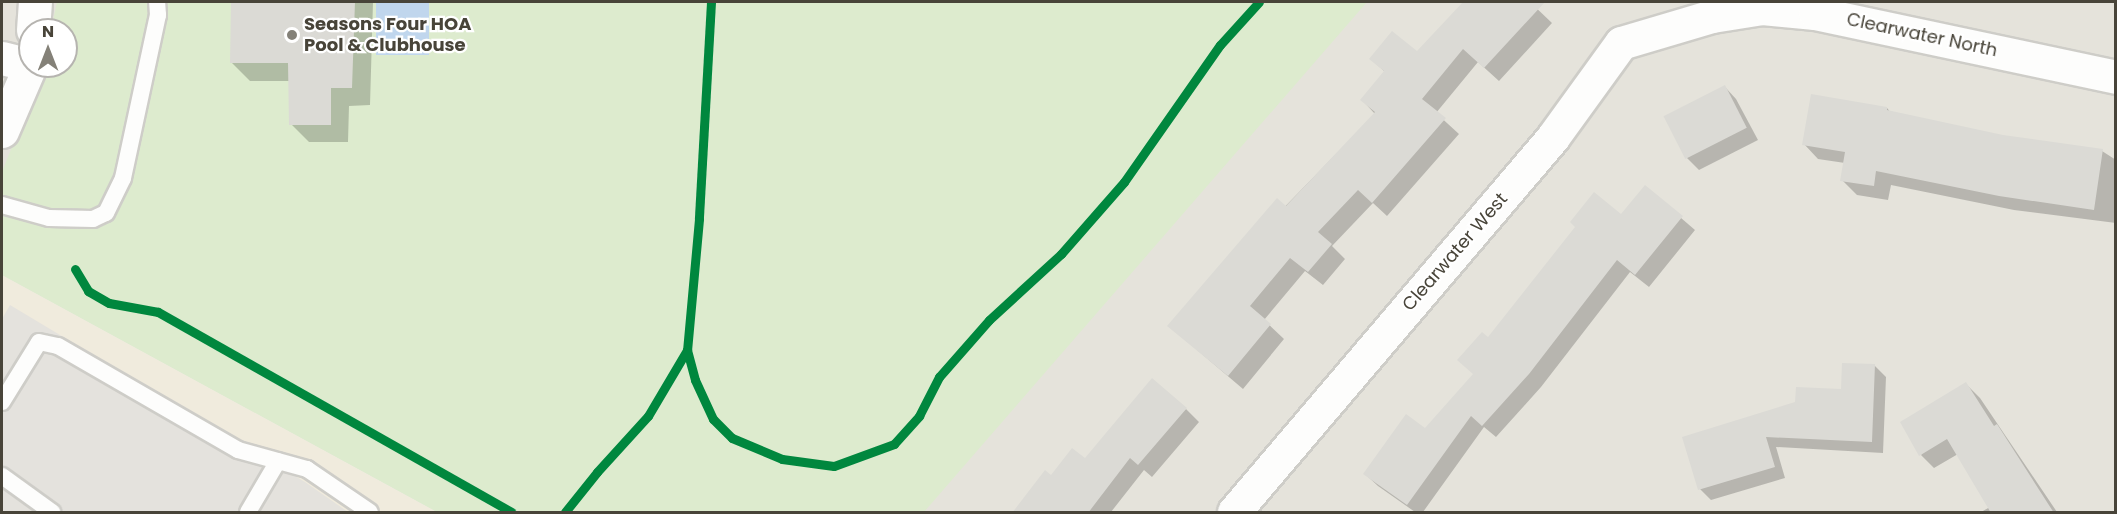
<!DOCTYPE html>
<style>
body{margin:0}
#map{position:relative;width:2117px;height:514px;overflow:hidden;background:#f2f1ec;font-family:Poppins,sans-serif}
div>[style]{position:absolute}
.residential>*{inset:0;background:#e5e3db}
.commercial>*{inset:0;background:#f0ebdd}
.green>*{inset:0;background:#ddebce}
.parking>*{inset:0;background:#e4e2dd}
.water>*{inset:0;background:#c0d6ed;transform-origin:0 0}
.shadow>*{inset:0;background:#0003}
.building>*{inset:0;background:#dbdad5;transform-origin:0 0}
.roads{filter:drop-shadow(2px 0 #cecdc8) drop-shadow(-2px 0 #cecdc8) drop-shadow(0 2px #cecdc8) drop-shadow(0 -2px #cecdc8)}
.service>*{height:16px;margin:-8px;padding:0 8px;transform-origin:8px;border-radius:8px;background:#fdfdfc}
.minor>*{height:33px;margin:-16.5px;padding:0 16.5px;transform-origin:16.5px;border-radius:16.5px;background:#fdfdfc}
.cycleway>*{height:9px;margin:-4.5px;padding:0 4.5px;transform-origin:4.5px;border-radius:4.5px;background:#00873e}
.dots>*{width:16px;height:16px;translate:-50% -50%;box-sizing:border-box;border:3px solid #fff;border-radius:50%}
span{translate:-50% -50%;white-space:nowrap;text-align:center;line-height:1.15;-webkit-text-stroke:4.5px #fff;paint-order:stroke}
.poi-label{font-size:18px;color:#484439;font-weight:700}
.left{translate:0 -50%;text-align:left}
.street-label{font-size:18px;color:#484439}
.frame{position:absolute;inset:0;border:3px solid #484439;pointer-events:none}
.north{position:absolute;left:18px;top:18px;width:60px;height:60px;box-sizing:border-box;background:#fff;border:2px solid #b6b4b0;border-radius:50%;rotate:0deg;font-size:16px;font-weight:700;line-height:24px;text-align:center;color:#484439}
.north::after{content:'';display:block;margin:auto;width:21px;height:27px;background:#848178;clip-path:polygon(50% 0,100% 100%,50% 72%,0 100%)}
</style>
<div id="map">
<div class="residential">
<i style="clip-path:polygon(evenodd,2px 2px,2115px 2px,2115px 512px,437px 512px,2px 275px,2px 2px,30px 30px,66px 30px,66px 66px,30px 66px,30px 30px)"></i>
</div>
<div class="commercial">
<i style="clip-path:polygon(2px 275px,437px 512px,2px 512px)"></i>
</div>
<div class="green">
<i style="clip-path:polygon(57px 2px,1367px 2px,924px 512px,437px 512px,2px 275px,2px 172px,44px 66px,66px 66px,66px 30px,51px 30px)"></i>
</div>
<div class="parking">
<i style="clip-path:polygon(10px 305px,305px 482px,348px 512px,2px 512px,2px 319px)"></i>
</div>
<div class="water">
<i style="left:376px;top:2px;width:53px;height:53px"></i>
</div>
<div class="shadow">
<i style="clip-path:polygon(232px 2px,373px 2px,370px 105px,349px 106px,348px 142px,309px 142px,291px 124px,290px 81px,250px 81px,232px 63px)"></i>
<i style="clip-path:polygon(1465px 2px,1530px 2px,1552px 23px,1499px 81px,1478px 62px,1436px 113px,1459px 134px,1387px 216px,1373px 203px,1332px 246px,1345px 259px,1323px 285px,1305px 271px,1264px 320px,1284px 339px,1243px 389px,1169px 326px,1375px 114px,1362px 100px,1385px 72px,1371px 59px,1417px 53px)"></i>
<i style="clip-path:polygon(1725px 87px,1736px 99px,1758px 140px,1699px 170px,1687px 158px,1666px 117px)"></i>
<i style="clip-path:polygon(1887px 108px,1891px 113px,2003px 137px,2102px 151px,2116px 160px,2116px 223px,2014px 210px,1891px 185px,1888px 200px,1857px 195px,1842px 180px,1845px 163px,1818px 159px,1804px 144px)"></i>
<i style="clip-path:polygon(1645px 187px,1695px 230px,1649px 287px,1630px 272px,1541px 387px,1496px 437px,1484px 427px,1423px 512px,1415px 512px,1378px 486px,1365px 474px,1425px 430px,1475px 375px,1488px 340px,1622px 216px)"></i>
<i style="clip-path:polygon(1874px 365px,1886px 377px,1883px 453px,1776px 447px,1785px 478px,1711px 500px,1700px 489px,1684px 438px,1842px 390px)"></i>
<i style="clip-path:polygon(1966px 384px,1980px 398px,2057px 512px,1981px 512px,1990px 507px,1958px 454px,1934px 468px,1921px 455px)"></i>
<i style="clip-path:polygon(1186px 409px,1199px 422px,1152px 477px,1144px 470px,1111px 512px,1014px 512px,1051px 478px)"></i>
</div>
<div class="building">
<i style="clip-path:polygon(231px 2px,355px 2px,352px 88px,331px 88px,331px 125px,289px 125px,288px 63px,230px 63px)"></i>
<i style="clip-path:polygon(1463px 2px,1545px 2px,1484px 68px,1463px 49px,1422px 99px,1446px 118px,1372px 203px,1358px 190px,1318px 232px,1332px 244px,1308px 272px,1290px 258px,1250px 306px,1271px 324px,1228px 376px,1167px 326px,1277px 198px,1286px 206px,1375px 112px,1360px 100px,1384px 71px,1369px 59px,1392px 31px,1417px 51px)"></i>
<i style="left:1725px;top:85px;width:48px;height:69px;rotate:63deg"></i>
<i style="clip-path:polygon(1811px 94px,1887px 107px,1887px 110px,2003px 135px,2103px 149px,2094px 210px,1999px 196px,1876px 171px,1874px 186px,1840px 181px,1845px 152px,1802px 145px)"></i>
<i style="clip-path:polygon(1645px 185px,1683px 216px,1635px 275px,1617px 260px,1529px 374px,1482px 426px,1471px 416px,1407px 505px,1363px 474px,1406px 414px,1425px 428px,1473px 374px,1457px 360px,1482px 332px,1488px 337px,1575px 227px,1570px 222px,1594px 192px,1621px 214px)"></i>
<i style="clip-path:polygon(1842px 363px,1875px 364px,1872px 442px,1766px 437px,1775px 467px,1698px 490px,1682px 437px,1795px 402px,1796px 387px,1841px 389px)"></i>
<i style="clip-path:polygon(1152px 378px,1187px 408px,1138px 465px,1130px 458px,1088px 513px,1012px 513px,1045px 470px,1051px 475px,1072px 448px,1085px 458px)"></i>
<i style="clip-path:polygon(1966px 382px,1994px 426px,1997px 424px,2054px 513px,1991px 513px,1947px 439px,1919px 456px,1900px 422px)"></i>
</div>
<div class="roads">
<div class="service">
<i style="left:2px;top:205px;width:49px;rotate:15.5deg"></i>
<i style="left:49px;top:218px;width:44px;rotate:1.3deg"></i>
<i style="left:93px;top:219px;width:14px;rotate:-25deg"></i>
<i style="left:106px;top:213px;width:39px;rotate:-64deg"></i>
<i style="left:123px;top:178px;width:167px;rotate:-77.9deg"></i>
<i style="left:158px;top:15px;width:13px;rotate:-94deg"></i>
<i style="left:2px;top:402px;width:70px;rotate:-58.3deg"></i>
<i style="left:39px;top:342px;width:19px;rotate:12deg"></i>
<i style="left:58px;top:346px;width:208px;rotate:30deg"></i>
<i style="left:238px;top:450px;width:72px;rotate:15.4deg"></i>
<i style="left:307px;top:469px;width:76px;rotate:34.3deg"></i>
<i style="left:2px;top:476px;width:62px;rotate:35.8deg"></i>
<i style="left:248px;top:512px;width:59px;rotate:-59.5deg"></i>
</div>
<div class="minor">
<i style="left:33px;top:30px;width:28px;rotate:-86deg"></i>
<i style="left:2px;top:58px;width:29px;rotate:14deg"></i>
<i style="left:2px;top:131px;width:71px;rotate:-66.7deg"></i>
<i style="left:1234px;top:512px;width:492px;rotate:-49.6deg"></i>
<i style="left:1553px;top:137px;width:116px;rotate:-54.1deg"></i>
<i style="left:1621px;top:43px;width:95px;rotate:-16.5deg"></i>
<i style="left:1712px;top:16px;width:51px;rotate:-9.1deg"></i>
<i style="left:1762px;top:8px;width:53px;rotate:5.4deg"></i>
<i style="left:1815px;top:13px;width:308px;rotate:12deg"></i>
</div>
</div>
<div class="cycleway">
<i style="left:711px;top:2px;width:217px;rotate:93.2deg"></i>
<i style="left:699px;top:219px;width:132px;rotate:95.2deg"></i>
<i style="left:687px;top:350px;width:31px;rotate:75deg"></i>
<i style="left:695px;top:380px;width:43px;rotate:65.2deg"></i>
<i style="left:713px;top:419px;width:27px;rotate:45deg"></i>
<i style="left:732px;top:438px;width:54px;rotate:22.8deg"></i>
<i style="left:782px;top:459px;width:52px;rotate:7.7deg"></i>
<i style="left:834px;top:466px;width:64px;rotate:-20.1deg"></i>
<i style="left:894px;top:444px;width:38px;rotate:-48deg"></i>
<i style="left:919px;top:416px;width:44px;rotate:-62.9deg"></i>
<i style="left:939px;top:377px;width:76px;rotate:-48.7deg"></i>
<i style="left:989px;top:320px;width:98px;rotate:-42.5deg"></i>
<i style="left:1061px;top:254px;width:96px;rotate:-48.8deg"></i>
<i style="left:1124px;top:182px;width:167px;rotate:-55deg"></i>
<i style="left:1220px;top:45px;width:58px;rotate:-47.8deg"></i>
<i style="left:75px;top:269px;width:26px;rotate:59deg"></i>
<i style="left:88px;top:291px;width:24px;rotate:30deg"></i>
<i style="left:109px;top:303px;width:50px;rotate:10.4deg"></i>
<i style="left:158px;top:312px;width:406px;rotate:29.5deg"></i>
<i style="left:565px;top:512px;width:51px;rotate:-51.3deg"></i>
<i style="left:597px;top:472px;width:76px;rotate:-47.7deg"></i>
<i style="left:648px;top:416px;width:77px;rotate:-59.4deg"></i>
</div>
<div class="dots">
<i style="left:292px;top:35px;background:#848178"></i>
</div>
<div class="poi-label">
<span class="left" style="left:304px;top:35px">Seasons Four HOA<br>Pool &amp; Clubhouse</span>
</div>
<div class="street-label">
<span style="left:1922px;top:35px;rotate:12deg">Clearwater North</span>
<span style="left:1455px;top:252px;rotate:-49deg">Clearwater West</span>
</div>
<div class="frame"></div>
<div class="north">N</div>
</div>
